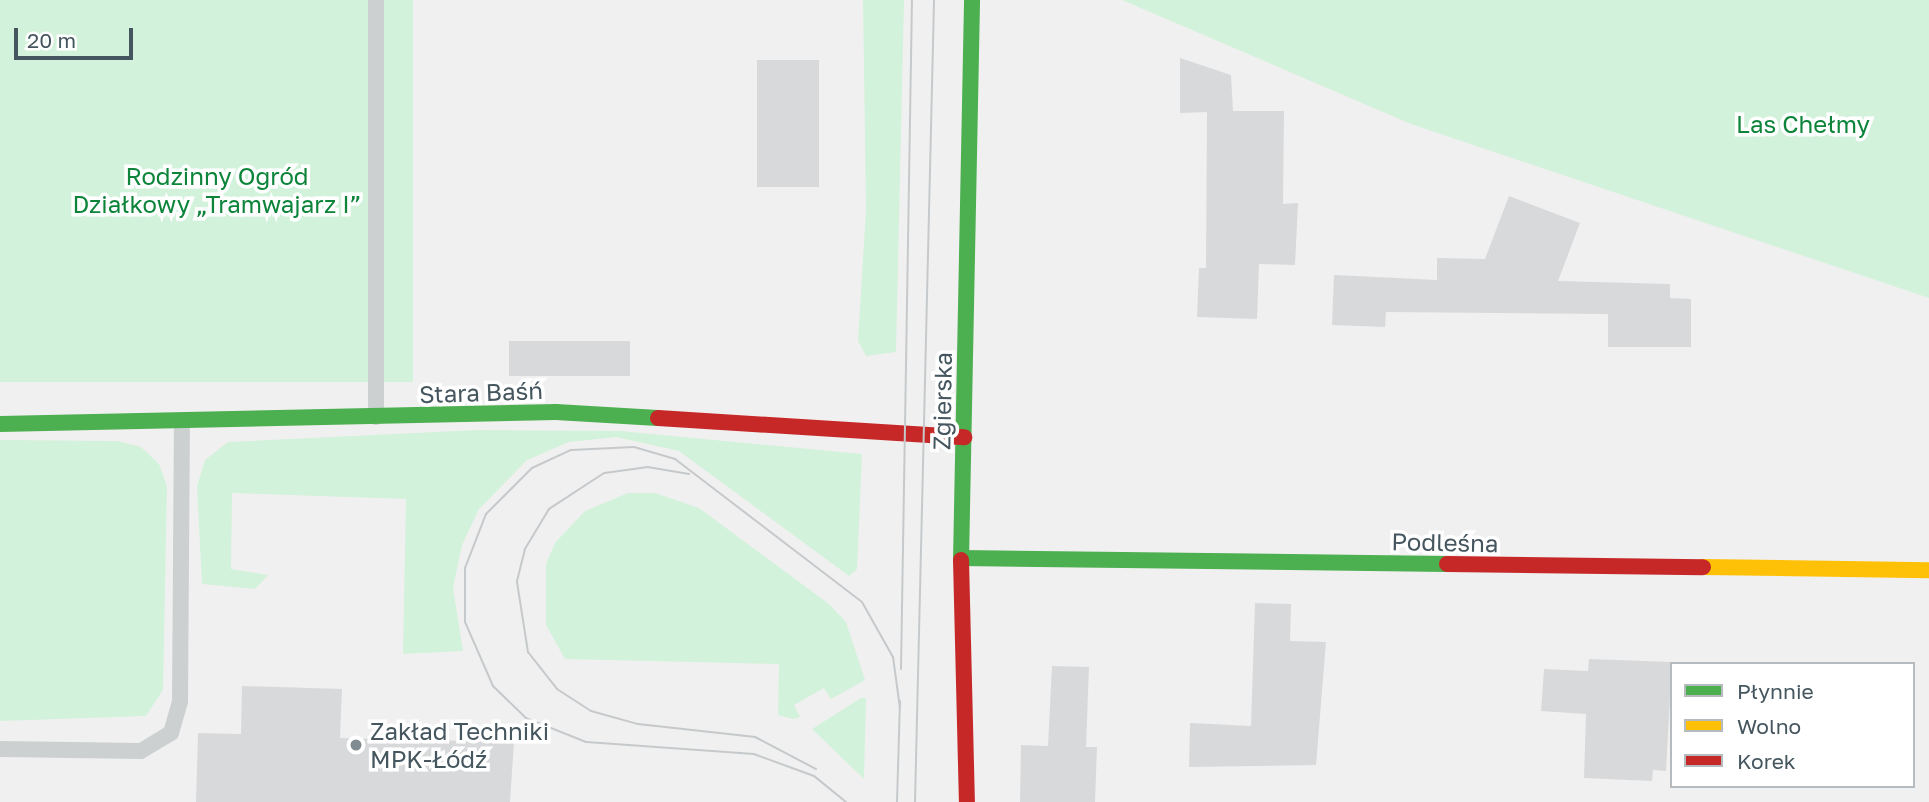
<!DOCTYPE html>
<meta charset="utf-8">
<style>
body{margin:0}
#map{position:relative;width:1929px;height:802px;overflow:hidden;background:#f1f0f0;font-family:"Golos Text",sans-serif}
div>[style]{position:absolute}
.green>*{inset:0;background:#d2f2db;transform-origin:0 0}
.building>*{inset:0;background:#d8d9db;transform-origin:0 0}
.lane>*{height:16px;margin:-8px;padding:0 8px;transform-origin:8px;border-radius:8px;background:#ccd0d1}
.fast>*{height:16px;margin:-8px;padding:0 8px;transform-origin:8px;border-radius:8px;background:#4caf50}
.slow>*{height:16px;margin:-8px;padding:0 8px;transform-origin:8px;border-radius:8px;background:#ffc107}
.jam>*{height:16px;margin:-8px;padding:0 8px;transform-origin:8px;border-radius:8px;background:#c62828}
.tram>*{height:2px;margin:-1px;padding:0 1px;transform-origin:1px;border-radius:1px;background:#c6c9cb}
.dots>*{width:19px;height:19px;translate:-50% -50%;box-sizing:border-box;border:4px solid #fff;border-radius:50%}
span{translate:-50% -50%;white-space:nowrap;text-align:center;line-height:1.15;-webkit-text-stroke:7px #fff;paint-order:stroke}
.park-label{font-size:24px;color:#0c843a}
.street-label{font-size:24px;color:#45565f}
.poi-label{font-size:24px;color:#45565f}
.left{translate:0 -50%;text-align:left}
.legend{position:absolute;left:1670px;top:662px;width:245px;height:126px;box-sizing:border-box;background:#fff;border:2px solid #b5bbbf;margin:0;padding:9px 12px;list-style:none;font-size:21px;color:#45565f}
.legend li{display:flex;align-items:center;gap:14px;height:35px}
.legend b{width:35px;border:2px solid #b5bbbf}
.scale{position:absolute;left:14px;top:28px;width:119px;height:32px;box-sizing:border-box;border:4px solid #45565f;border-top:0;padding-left:9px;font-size:21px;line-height:24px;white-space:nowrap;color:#45565f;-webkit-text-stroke:5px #fff;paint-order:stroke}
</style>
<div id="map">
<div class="green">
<i style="left:0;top:0;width:413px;height:382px"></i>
<i style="clip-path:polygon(863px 0,904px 0,896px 352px,866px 356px,858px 341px,866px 210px)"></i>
<i style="clip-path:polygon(1122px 0,1929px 0,1929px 298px,1411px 124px)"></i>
<i style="clip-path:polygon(477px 430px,620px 431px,862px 454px,857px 569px,849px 576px,679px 451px,616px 437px,569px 442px,527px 460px,479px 509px,462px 545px,453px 588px,463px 651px,403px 654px,406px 499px,232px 493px,231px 569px,268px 575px,255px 589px,202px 584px,197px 486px,205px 460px,228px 442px)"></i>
<i style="clip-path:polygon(0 440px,117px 441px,141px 447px,159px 464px,167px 486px,163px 690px,146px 716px,0 721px)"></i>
<i style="clip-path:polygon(628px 493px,655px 493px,699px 508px,829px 604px,846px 622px,865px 680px,831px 699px,824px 688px,794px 705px,800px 717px,793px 719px,778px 715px,779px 664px,565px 659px,546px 625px,546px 564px,555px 543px,585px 511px)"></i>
<i style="clip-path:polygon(861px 698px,866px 698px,864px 779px,812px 729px)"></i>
</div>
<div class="building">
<i style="clip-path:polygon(1180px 58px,1231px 75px,1233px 111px,1284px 111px,1283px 204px,1298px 203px,1295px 265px,1259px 264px,1257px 319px,1197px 317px,1199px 268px,1206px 268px,1207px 112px,1180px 113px)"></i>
<i style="left:819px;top:60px;width:127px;height:62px;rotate:90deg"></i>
<i style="clip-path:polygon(1509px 196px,1580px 223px,1558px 281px,1670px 284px,1670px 298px,1691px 299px,1691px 347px,1608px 347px,1608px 314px,1386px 312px,1385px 327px,1332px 325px,1334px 275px,1437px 280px,1437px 258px,1485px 259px)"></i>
<i style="left:509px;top:341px;width:121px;height:35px"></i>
<i style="clip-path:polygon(1255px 603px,1291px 604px,1290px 641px,1326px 642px,1316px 765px,1189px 767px,1190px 723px,1251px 726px)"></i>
<i style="clip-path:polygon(1589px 659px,1672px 662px,1666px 771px,1653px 770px,1652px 781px,1584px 778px,1586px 714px,1541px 711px,1544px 669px,1588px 671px)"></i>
<i style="clip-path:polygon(1052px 666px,1089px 667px,1086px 747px,1097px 747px,1095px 802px,1020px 802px,1021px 745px,1048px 746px)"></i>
<i style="clip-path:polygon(242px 686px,342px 689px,340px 738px,514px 742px,510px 802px,196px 802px,198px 733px,241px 734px)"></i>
</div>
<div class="lane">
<i style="left:376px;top:0;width:417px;rotate:90deg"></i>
<i style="left:0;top:749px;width:141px;rotate:0.8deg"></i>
<i style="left:141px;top:751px;width:35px;rotate:-31deg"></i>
<i style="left:171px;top:733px;width:32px;rotate:-74deg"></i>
<i style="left:180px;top:702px;width:280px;rotate:-89.6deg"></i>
</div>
<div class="fast">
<i style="left:0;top:424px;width:556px;rotate:-1.24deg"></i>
<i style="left:556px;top:412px;width:102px;rotate:3.4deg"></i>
<i style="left:961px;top:558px;width:486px;rotate:0.7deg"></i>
<i style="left:961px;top:560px;width:560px;rotate:-88.87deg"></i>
</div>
<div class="slow">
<i style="left:1703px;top:567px;width:226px;rotate:0.8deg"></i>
</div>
<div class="jam">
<i style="left:658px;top:418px;width:307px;rotate:3.6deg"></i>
<i style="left:961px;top:560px;width:242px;rotate:88.6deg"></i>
<i style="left:1447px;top:564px;width:256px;rotate:0.7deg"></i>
</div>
<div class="tram">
<i style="left:689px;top:474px;width:42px;rotate:-170.3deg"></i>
<i style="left:648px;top:467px;width:44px;rotate:172.2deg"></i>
<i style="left:604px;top:473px;width:66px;rotate:146.8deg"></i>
<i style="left:549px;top:509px;width:47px;rotate:121deg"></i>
<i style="left:525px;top:549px;width:34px;rotate:104deg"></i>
<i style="left:517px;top:582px;width:71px;rotate:81.1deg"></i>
<i style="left:528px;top:652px;width:47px;rotate:51.9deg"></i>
<i style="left:557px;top:689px;width:40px;rotate:32.9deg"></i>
<i style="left:591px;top:711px;width:49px;rotate:15.5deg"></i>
<i style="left:638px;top:724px;width:118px;rotate:6.3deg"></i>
<i style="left:755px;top:737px;width:69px;rotate:27.7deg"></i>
<i style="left:901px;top:669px;width:669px;rotate:-89.06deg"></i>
<i style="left:846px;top:802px;width:41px;rotate:-140.9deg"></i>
<i style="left:814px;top:776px;width:64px;rotate:-159.9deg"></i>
<i style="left:754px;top:754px;width:168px;rotate:-175.9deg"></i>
<i style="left:586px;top:742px;width:65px;rotate:-158.2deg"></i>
<i style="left:526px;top:718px;width:46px;rotate:-135.9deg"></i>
<i style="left:493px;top:686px;width:70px;rotate:-113.6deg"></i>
<i style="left:465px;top:622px;width:54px;rotate:-90deg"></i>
<i style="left:465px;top:568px;width:58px;rotate:-68.7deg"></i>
<i style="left:486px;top:514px;width:65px;rotate:-45deg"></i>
<i style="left:532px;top:468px;width:43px;rotate:-24.8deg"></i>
<i style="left:571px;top:450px;width:63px;rotate:-2.7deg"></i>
<i style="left:634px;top:447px;width:43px;rotate:16.3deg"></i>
<i style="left:675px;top:459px;width:235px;rotate:37.4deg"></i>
<i style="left:862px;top:602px;width:63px;rotate:60.6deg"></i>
<i style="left:893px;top:657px;width:51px;rotate:82.2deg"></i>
<i style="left:897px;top:802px;width:101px;rotate:-88.3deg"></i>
<i style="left:915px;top:802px;width:802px;rotate:-88.64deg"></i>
</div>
<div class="dots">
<i style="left:356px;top:745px;background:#818c92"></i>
</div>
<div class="park-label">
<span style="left:1803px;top:124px">Las Chełmy</span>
<span style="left:217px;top:190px">Rodzinny Ogród<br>Działkowy „Tramwajarz I”</span>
</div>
<div class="street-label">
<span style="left:481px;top:392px;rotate:-2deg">Stara Baśń</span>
<span style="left:942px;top:401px;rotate:-89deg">Zgierska</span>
<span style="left:1445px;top:542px;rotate:1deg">Podleśna</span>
</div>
<div class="poi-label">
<span class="left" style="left:370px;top:745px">Zakład Techniki<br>MPK-Łódź</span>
</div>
<ul class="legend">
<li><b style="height:9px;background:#4caf50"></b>Płynnie</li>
<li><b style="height:9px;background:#ffc107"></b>Wolno</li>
<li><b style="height:9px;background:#c62828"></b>Korek</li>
</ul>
<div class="scale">20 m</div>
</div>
